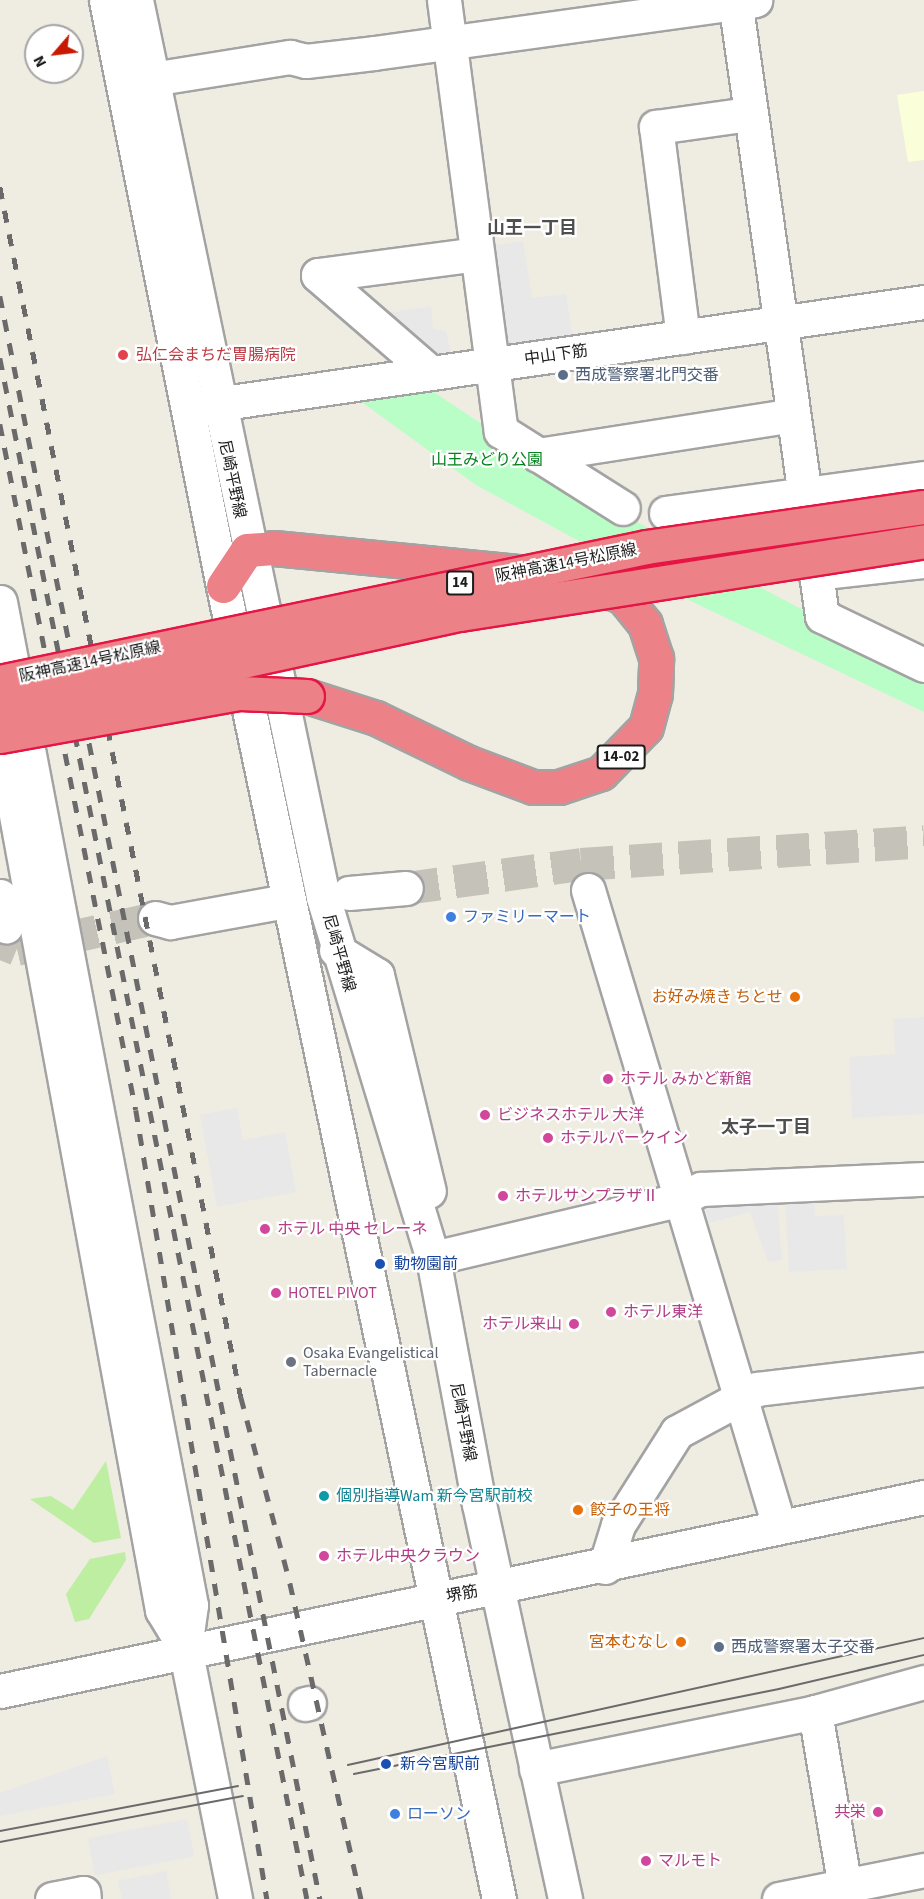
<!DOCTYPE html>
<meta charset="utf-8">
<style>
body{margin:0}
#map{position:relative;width:924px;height:1899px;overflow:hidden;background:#efece1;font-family:"Source Sans 3","Noto Sans JP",sans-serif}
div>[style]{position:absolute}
.education>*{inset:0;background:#fbffd9}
.grass>*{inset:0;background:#beeea2}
.park>*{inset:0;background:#b9fec6}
.parking>*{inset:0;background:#e8e8e8;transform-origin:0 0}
.minor-tunnel>*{height:33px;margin-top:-16.5px;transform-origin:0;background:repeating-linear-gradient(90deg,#c5c2ba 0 33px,transparent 0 49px)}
.roads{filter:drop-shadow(2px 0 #a3a3a3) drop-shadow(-2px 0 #a3a3a3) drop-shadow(0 2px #a3a3a3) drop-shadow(0 -2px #a3a3a3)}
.minor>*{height:33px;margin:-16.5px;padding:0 16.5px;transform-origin:16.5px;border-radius:16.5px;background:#fff}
.highway>*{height:33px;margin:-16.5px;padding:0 16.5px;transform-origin:16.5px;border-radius:16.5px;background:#ed8188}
.tram>*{height:1.5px;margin:-0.75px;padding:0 0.75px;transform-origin:0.75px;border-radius:0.75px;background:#6a6a6a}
.rail>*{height:4.5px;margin-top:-2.25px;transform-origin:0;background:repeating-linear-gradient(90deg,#6a6a6a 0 12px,transparent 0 24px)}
.bridges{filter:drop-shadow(2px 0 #e51544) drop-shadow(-2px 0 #e51544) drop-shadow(0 2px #e51544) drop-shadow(0 -2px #e51544)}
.highway-bridge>*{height:33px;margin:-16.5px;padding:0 16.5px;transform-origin:16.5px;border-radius:16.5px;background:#ed8188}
.dots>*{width:16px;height:16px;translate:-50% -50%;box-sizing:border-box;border:3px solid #fff;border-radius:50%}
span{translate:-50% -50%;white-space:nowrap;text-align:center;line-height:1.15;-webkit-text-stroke:4.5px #fff;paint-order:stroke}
.shield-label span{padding:2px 4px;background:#fff;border:2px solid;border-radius:4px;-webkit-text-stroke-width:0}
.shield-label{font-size:15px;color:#1c1c1c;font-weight:700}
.health-label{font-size:16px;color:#be3a42}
.left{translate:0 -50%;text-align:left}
.street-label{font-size:16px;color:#1c1c1c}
.service-label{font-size:16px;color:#4e5e75}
.park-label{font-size:16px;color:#03821c}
.shop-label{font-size:16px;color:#366cbe}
.food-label{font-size:16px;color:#c56008}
.right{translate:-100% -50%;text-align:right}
.hotel-label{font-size:16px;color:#b23c85}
.transit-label{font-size:16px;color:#164399}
.worship-label{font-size:16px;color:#5b616d}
.culture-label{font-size:16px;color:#0d838f}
.neighbourhood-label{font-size:18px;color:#4f4f4f;font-weight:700}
.north{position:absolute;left:24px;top:24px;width:60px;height:60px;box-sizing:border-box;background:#fff;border:2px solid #a4a4a4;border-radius:50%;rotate:242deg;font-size:16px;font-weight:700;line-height:24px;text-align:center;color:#1c1c1c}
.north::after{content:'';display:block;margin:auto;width:21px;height:27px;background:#c81800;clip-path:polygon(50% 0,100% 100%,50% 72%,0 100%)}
</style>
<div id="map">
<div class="education">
<i style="clip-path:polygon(924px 91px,924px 160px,908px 162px,897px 95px)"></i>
</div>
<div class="grass">
<i style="clip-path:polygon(106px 1461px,121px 1538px,94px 1543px,30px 1499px,51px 1496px,73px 1510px)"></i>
<i style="clip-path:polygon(125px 1552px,126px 1560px,89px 1619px,75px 1622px,66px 1594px,90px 1559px)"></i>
</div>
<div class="park">
<i style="clip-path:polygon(423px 385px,601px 503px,924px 674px,924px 712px,678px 595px,476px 485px,352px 395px)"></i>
</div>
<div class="parking">
<i style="clip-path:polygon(523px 241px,532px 298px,566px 294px,573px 340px,498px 351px,483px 247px)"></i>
<i style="clip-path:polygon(431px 306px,433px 329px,446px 331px,451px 351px,430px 355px,382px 314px)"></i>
<i style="clip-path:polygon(924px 1017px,924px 1114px,852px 1118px,849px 1057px,895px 1054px,893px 1019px)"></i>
<i style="clip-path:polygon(237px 1108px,243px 1140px,285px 1132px,296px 1192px,217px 1207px,200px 1115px)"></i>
<i style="clip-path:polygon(777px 1196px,782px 1260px,768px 1262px,750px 1212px,709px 1223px,704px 1204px)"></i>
<i style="clip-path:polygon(814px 1199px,815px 1216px,844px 1215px,847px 1269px,789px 1272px,785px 1200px)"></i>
<i style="clip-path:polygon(107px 1756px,115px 1794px,0 1816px,0 1793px)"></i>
<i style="left:187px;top:1819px;width:38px;height:101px;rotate:79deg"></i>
<i style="clip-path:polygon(166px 1871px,171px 1899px,122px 1899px,118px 1881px)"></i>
</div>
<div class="minor-tunnel">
<i style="left:406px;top:888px;width:177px;rotate:-7.8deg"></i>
<i style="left:581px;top:864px;width:344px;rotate:-3.8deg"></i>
<i style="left:0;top:942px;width:18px;rotate:22deg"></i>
<i style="left:17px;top:949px;width:141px;rotate:-12.7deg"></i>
</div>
<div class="roads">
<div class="minor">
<i style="left:106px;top:0;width:598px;rotate:78.71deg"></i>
<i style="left:223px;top:586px;width:1342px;rotate:78.13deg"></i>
<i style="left:136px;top:0;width:916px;rotate:78.22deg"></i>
<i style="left:323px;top:897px;width:377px;rotate:73.1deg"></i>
<i style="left:433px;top:1258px;width:250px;rotate:79.4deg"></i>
<i style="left:479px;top:1504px;width:404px;rotate:77.7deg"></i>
<i style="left:444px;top:0;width:435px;rotate:82.5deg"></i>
<i style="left:501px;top:431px;width:144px;rotate:32.3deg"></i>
<i style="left:735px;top:0;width:622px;rotate:81.96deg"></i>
<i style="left:822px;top:616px;width:113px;rotate:25.7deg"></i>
<i style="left:152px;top:79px;width:140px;rotate:-9.1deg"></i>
<i style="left:290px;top:57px;width:16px;rotate:14deg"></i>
<i style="left:306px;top:61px;width:68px;rotate:-6.7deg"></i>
<i style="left:374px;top:53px;width:385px;rotate:-7.9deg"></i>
<i style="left:318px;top:275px;width:160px;rotate:-7.5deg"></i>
<i style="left:318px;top:275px;width:148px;rotate:40.9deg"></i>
<i style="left:683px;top:337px;width:212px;rotate:-97.3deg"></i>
<i style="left:656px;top:127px;width:94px;rotate:-8deg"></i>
<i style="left:196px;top:407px;width:736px;rotate:-8.21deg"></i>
<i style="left:538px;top:455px;width:257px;rotate:-8.9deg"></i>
<i style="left:666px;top:513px;width:260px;rotate:-7.7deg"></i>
<i style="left:815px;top:573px;width:110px;rotate:-6.3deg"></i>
<i style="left:0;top:602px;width:1021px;rotate:79.22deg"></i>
<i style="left:191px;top:1605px;width:43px;rotate:97.9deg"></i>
<i style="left:0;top:728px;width:897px;rotate:79.59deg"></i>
<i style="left:162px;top:1610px;width:44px;rotate:58.8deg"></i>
<i style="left:185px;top:1648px;width:256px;rotate:78.7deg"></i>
<i style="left:588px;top:890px;width:664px;rotate:73.28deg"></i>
<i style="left:349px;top:893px;width:57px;rotate:-5deg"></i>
<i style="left:0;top:896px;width:31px;rotate:79deg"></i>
<i style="left:155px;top:918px;width:16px;rotate:15deg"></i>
<i style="left:170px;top:922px;width:107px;rotate:-10.3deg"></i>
<i style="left:336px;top:950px;width:48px;rotate:31.4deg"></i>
<i style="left:377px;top:975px;width:222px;rotate:76.5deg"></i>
<i style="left:433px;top:1258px;width:253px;rotate:-13.3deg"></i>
<i style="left:679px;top:1200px;width:25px;rotate:-27deg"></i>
<i style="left:701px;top:1189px;width:223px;rotate:-2.6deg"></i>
<i style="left:605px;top:1567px;width:44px;rotate:-72.8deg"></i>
<i style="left:618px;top:1525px;width:110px;rotate:-57.6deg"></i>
<i style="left:677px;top:1432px;width:91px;rotate:-28.3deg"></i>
<i style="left:757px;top:1389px;width:168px;rotate:-6.8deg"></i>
<i style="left:0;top:1691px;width:944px;rotate:-11.86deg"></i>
<i style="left:305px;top:1704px;width:4px;rotate:-14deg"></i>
<i style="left:815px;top:1712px;width:190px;rotate:80.3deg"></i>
<i style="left:536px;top:1769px;width:285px;rotate:-11.5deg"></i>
<i style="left:815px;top:1712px;width:113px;rotate:-15.4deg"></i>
<i style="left:52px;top:1899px;width:32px;rotate:-11deg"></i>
<i style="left:83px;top:1893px;width:6px;rotate:81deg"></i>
<i style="left:779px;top:1899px;width:148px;rotate:-11.3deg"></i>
</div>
<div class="highway">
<i style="left:223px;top:586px;width:43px;rotate:-56.3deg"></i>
<i style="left:247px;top:550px;width:27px;rotate:-4deg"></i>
<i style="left:274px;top:548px;width:245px;rotate:5.6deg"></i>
<i style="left:307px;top:696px;width:72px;rotate:17.7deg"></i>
<i style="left:376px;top:718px;width:103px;rotate:25.8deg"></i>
<i style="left:469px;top:763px;width:68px;rotate:20.6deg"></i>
<i style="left:533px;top:787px;width:26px"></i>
<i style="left:559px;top:787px;width:44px;rotate:-18.4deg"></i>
<i style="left:601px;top:773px;width:64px;rotate:-45.6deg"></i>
<i style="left:646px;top:727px;width:34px;rotate:-75deg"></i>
<i style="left:655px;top:694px;width:36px;rotate:-88deg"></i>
<i style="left:656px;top:658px;width:36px;rotate:-108deg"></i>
<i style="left:645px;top:624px;width:35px;rotate:-129deg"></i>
<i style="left:623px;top:597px;width:36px;rotate:-157deg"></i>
</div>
</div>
<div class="tram">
<i style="left:348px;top:1765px;width:590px;rotate:-12.43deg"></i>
<i style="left:354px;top:1774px;width:433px;rotate:-11.3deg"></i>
<i style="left:779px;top:1689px;width:149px;rotate:-13.2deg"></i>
<i style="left:0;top:1831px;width:242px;rotate:-10.7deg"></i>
<i style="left:0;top:1842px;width:247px;rotate:-10.7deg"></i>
</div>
<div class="rail">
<i style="left:0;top:187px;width:1234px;rotate:78.74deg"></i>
<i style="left:241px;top:1397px;width:192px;rotate:75.2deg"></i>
<i style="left:290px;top:1583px;width:324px;rotate:77.3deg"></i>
<i style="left:0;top:296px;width:1635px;rotate:78.71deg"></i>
<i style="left:0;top:358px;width:1571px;rotate:78.73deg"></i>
<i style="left:0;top:424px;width:699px;rotate:78.79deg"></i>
<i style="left:136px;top:1110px;width:800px;rotate:80.57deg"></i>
</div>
<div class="bridges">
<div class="highway-bridge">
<i style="left:0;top:682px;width:660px;rotate:-11.8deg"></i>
<i style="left:646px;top:547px;width:281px;rotate:-8.2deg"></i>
<i style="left:0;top:714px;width:471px;rotate:-12.3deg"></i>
<i style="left:460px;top:614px;width:470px;rotate:-8.9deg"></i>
<i style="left:0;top:736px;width:244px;rotate:-10.2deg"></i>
<i style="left:240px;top:693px;width:67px;rotate:2.6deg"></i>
</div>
</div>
<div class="dots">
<i style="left:123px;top:355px;background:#e0444e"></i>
<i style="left:563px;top:375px;background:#5c6f8a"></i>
<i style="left:451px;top:917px;background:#3f7fe0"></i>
<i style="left:795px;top:997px;background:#e8710a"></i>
<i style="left:608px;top:1079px;background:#d1479c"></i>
<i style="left:485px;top:1115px;background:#d1479c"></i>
<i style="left:548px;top:1138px;background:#d1479c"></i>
<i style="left:503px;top:1196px;background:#d1479c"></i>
<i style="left:265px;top:1229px;background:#d1479c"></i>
<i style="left:380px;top:1264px;background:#1a4fb4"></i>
<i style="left:276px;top:1293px;background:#d1479c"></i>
<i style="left:611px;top:1312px;background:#d1479c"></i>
<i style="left:574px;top:1324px;background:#d1479c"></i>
<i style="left:291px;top:1362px;background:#6b7280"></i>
<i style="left:324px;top:1496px;background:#0f9aa8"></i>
<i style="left:578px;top:1510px;background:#e8710a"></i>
<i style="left:324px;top:1556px;background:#d1479c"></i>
<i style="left:681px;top:1642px;background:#e8710a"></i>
<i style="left:719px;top:1647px;background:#5c6f8a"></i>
<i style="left:386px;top:1764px;background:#1a4fb4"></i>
<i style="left:878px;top:1812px;background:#d1479c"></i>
<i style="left:395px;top:1814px;background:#3f7fe0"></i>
<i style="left:646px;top:1861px;background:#d1479c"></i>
</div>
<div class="shield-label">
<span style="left:460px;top:583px">14</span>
<span style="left:621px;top:757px">14-02</span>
</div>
<div class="health-label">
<span class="left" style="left:136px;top:355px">弘仁会まちだ胃腸病院</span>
</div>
<div class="street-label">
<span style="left:556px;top:355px;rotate:-8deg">中山下筋</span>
<span style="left:232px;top:479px;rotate:78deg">尼崎平野線</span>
<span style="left:566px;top:563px;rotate:-11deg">阪神高速14号松原線</span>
<span style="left:90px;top:662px;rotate:-12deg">阪神高速14号松原線</span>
<span style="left:339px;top:953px;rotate:74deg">尼崎平野線</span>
<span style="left:463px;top:1422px;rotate:79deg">尼崎平野線</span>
<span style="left:462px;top:1594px;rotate:-11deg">堺筋</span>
</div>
<div class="service-label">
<span class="left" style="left:575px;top:375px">西成警察署北門交番</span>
<span class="left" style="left:731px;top:1647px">西成警察署太子交番</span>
</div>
<div class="park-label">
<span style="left:487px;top:460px">山王みどり公園</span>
</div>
<div class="shop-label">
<span class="left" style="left:463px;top:917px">ファミリーマート</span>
<span class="left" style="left:407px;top:1814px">ローソン</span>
</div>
<div class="food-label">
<span class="right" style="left:783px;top:997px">お好み焼き ちとせ</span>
<span class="left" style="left:590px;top:1510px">餃子の王将</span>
<span class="right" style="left:669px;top:1642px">宮本むなし</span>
</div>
<div class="hotel-label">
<span class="left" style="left:620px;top:1079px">ホテル みかど新館</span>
<span class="left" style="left:497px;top:1115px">ビジネスホテル 大洋</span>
<span class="left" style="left:560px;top:1138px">ホテルパークイン</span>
<span class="left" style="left:515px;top:1196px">ホテルサンプラザⅡ</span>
<span class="left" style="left:277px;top:1229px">ホテル 中央 セレーネ</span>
<span class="left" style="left:288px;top:1293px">HOTEL PIVOT</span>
<span class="left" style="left:623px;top:1312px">ホテル東洋</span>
<span class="right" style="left:562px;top:1324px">ホテル来山</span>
<span class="left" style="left:336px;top:1556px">ホテル中央クラウン</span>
<span class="right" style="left:866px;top:1812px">共栄</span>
<span class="left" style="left:658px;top:1861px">マルモト</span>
</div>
<div class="transit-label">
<span class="left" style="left:394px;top:1264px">動物園前</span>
<span class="left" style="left:400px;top:1764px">新今宮駅前</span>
</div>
<div class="worship-label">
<span class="left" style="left:303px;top:1362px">Osaka Evangelistical<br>Tabernacle</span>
</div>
<div class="culture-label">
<span class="left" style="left:336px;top:1496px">個別指導Wam 新今宮駅前校</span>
</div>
<div class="neighbourhood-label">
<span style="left:532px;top:229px">山王一丁目</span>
<span style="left:766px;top:1128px">太子一丁目</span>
</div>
<div class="north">N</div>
</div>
